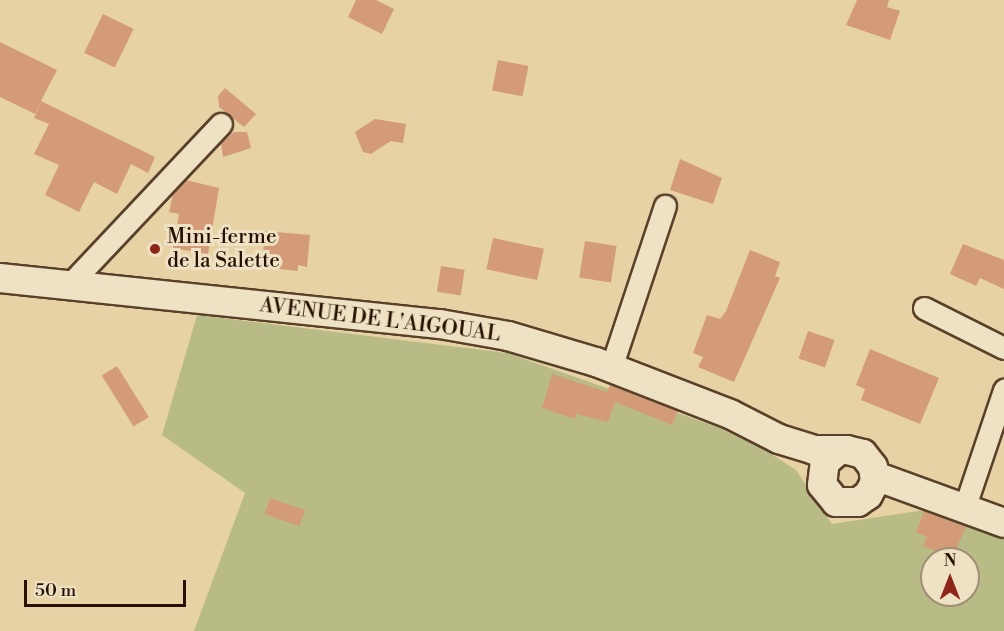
<!DOCTYPE html>
<style>
body{margin:0}
#map{position:relative;width:1004px;height:631px;overflow:hidden;background:#e7d2a5;font-family:"Libre Bodoni",serif}
div>[style]{position:absolute}
.green>*{inset:0;background:#b8bb85}
.building>*{inset:0;background:#d49b79;transform-origin:0 0}
.roads{filter:drop-shadow(2px 0 #584029) drop-shadow(-2px 0 #584029) drop-shadow(0 2px #584029) drop-shadow(0 -2px #584029)}
.street>*{height:21px;margin:-10.5px;padding:0 10.5px;transform-origin:10.5px;border-radius:10.5px;background:#efe2c4}
.secondary>*{height:28px;margin:-14px;padding:0 14px;transform-origin:14px;border-radius:14px;background:#efe2c4}
.dots>*{width:16px;height:16px;translate:-50% -50%;box-sizing:border-box;border:3px solid #efe2c4;border-radius:50%}
span{translate:-50% -50%;white-space:nowrap;text-align:center;line-height:1.15;-webkit-text-stroke:6px #efe2c4;paint-order:stroke}
.poi-label{font-size:21px;color:#281000}
.left{translate:0 -50%;text-align:left}
.street-label{font-size:21px;color:#281000}
.north{position:absolute;left:920px;top:547px;width:60px;height:60px;box-sizing:border-box;background:#efe2c4;border:2px solid #9f8e76;border-radius:50%;rotate:0deg;font-size:16px;font-weight:700;line-height:24px;text-align:center;color:#281000}
.north::after{content:'';display:block;margin:auto;width:21px;height:27px;background:#8f2418;clip-path:polygon(50% 0,100% 100%,50% 72%,0 100%)}
.scale{position:absolute;left:24px;top:580px;width:162px;height:27px;box-sizing:border-box;border:3px solid #281000;border-top:0;padding-left:8px;font-size:18px;line-height:21px;white-space:nowrap;color:#281000;-webkit-text-stroke:4px #efe2c4;paint-order:stroke}
</style>
<div id="map">
<div class="green">
<i style="clip-path:polygon(evenodd,197px 315px,507px 353px,717px 427px,765px 450px,796px 470px,832px 524px,925px 510px,1004px 540px,1004px 631px,194px 631px,245px 493px,162px 435px,197px 315px,932px 559px,968px 559px,968px 595px,932px 595px,932px 559px)"></i>
</div>
<div class="building">
<i style="clip-path:polygon(356px 0,376px 0,394px 9px,382px 34px,348px 17px)"></i>
<i style="clip-path:polygon(857px 0,889px 0,887px 7px,900px 11px,890px 40px,846px 25px)"></i>
<i style="left:103px;top:14px;width:34px;height:43px;rotate:26deg"></i>
<i style="clip-path:polygon(0 42px,57px 70px,41px 101px,155px 157px,148px 173px,131px 164px,117px 194px,94px 182px,79px 212px,45px 195px,59px 165px,34px 154px,49px 124px,34px 118px,41px 102px,35px 114px,0 97px)"></i>
<i style="left:498px;top:60px;width:31px;height:31px;rotate:11deg"></i>
<i style="clip-path:polygon(225px 88px,256px 114px,244px 127px,219px 107px,218px 96px)"></i>
<i style="clip-path:polygon(375px 119px,406px 124px,403px 143px,391px 141px,371px 154px,363px 152px,355px 132px)"></i>
<i style="clip-path:polygon(234px 132px,247px 132px,251px 148px,223px 157px,221px 143px)"></i>
<i style="clip-path:polygon(680px 159px,722px 178px,713px 204px,670px 190px)"></i>
<i style="clip-path:polygon(186px 180px,219px 188px,208px 254px,173px 248px,179px 214px,169px 212px,173px 194px)"></i>
<i style="clip-path:polygon(265px 231px,310px 235px,307px 267px,298px 265px,298px 271px,262px 267px)"></i>
<i style="left:493px;top:238px;width:52px;height:32px;rotate:12deg"></i>
<i style="left:585px;top:241px;width:32px;height:37px;rotate:9deg"></i>
<i style="clip-path:polygon(963px 244px,1004px 260px,1004px 289px,980px 278px,976px 286px,950px 274px)"></i>
<i style="clip-path:polygon(750px 250px,780px 262px,775px 276px,780px 278px,734px 382px,698px 367px,703px 357px,693px 353px,707px 315px,720px 319px,726px 311px)"></i>
<i style="left:441px;top:266px;width:24px;height:26px;rotate:9deg"></i>
<i style="left:808px;top:331px;width:28px;height:29px;rotate:19deg"></i>
<i style="clip-path:polygon(870px 349px,939px 378px,920px 424px,861px 400px,865px 389px,856px 385px)"></i>
<i style="left:117px;top:366px;width:60px;height:18px;rotate:58deg"></i>
<i style="clip-path:polygon(552px 374px,607px 392px,610px 385px,678px 411px,672px 425px,615px 402px,608px 422px,576px 414px,575px 419px,542px 408px)"></i>
<i style="left:270px;top:498px;width:37px;height:17px;rotate:19deg"></i>
<i style="clip-path:polygon(924px 511px,966px 527px,956px 549px,938px 552px,923px 546px,927px 537px,916px 532px)"></i>
</div>
<div class="roads">
<div class="street">
<i style="left:70px;top:284px;width:220px;rotate:-46.7deg"></i>
<i style="left:924px;top:308px;width:89px;rotate:26.6deg"></i>
<i style="left:611px;top:368px;width:171px;rotate:-71.6deg"></i>
<i style="left:964px;top:509px;width:126px;rotate:-71.4deg"></i>
</div>
<div class="secondary">
<i style="left:0;top:278px;width:442px;rotate:6deg"></i>
<i style="left:440px;top:324px;width:69px;rotate:10deg"></i>
<i style="left:508px;top:336px;width:92px;rotate:16.5deg"></i>
<i style="left:596px;top:362px;width:144px;rotate:21.2deg"></i>
<i style="left:730px;top:414px;width:55px;rotate:27deg"></i>
<i style="left:779px;top:439px;width:37px;rotate:17deg"></i>
<i style="left:814px;top:450px;width:33px"></i>
<i style="left:847px;top:450px;width:16px;rotate:14deg"></i>
<i style="left:863px;top:454px;width:16px;rotate:52deg"></i>
<i style="left:873px;top:467px;width:15px;rotate:82deg"></i>
<i style="left:875px;top:482px;width:15px;rotate:118deg"></i>
<i style="left:868px;top:495px;width:12px;rotate:145deg"></i>
<i style="left:858px;top:502px;width:22px;rotate:180deg"></i>
<i style="left:836px;top:502px;width:22px;rotate:-129deg"></i>
<i style="left:822px;top:485px;width:23px;rotate:-83deg"></i>
<i style="left:825px;top:462px;width:17px;rotate:-40deg"></i>
<i style="left:875px;top:476px;width:137px;rotate:20deg"></i>
</div>
</div>
<div class="dots">
<i style="left:155px;top:249px;background:#8f2418"></i>
</div>
<div class="poi-label">
<span class="left" style="left:167px;top:249px">Mini-ferme<br>de la Salette</span>
</div>
<div class="street-label">
<span style="left:380px;top:320px;rotate:7deg">AVENUE DE L'AIGOUAL</span>
</div>
<div class="north">N</div>
<div class="scale">50 m</div>
</div>
